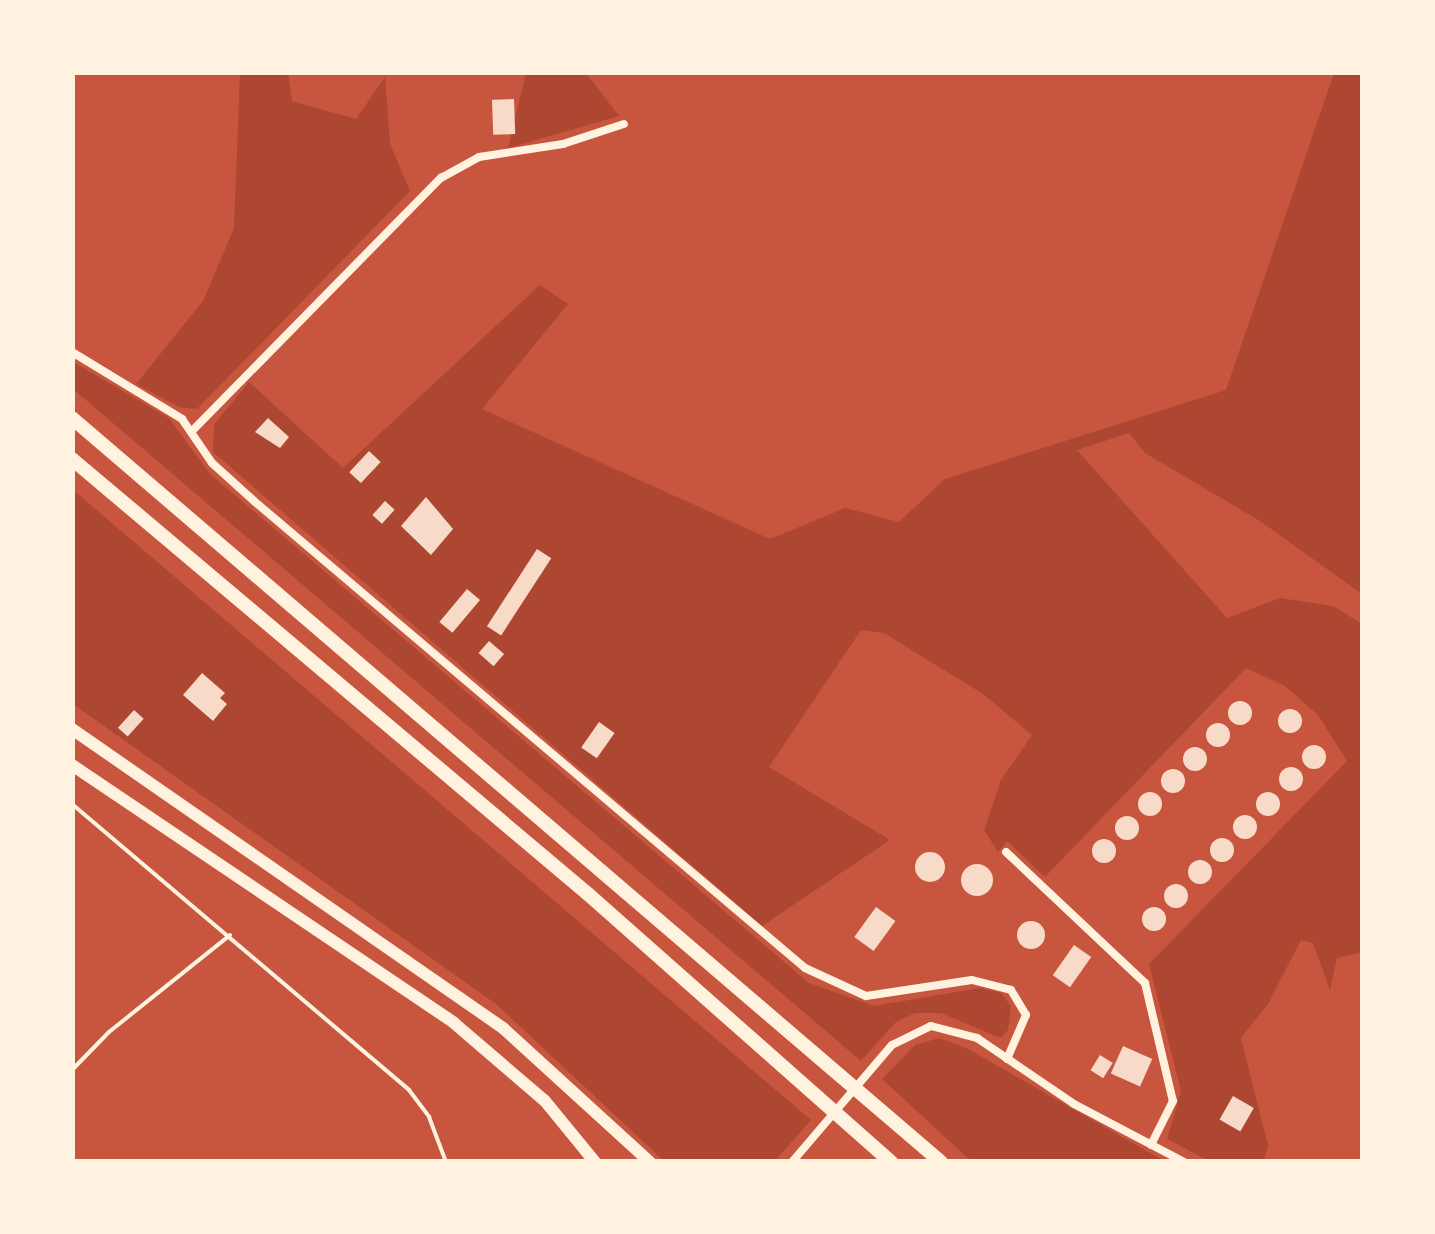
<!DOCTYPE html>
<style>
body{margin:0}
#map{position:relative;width:1435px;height:1234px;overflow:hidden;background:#c8553d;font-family:Manrope,sans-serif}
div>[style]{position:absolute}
.green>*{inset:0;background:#ae4732}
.building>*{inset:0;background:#f7dbc8;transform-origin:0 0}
.round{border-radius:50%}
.service>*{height:4px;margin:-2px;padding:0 2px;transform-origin:2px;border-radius:2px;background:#fff3e0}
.minor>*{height:8px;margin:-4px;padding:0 4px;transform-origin:4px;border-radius:4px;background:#fff3e0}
.trunk>*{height:12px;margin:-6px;padding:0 6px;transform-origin:6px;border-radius:6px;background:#fff3e0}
.motorway>*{height:14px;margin:-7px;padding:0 7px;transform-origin:7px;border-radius:7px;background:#fff3e0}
span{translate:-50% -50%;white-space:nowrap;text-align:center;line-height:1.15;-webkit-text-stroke:9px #fff3e0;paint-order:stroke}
.frame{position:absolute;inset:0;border:75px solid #fff3e0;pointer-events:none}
</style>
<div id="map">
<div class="green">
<i style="clip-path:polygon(240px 73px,288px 73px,292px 101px,356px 119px,385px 77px,390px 144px,410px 191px,197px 409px,179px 407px,136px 384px,203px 301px,234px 228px)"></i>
<i style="clip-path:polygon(526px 73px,586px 73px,619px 116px,508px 148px)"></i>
<i style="clip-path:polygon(1334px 73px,1362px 73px,1362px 594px,1260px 521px,1145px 453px,1129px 433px,1077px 450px,1227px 618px,1280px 598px,1333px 606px,1362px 624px,1362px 952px,1337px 958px,1330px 990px,1313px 943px,1301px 940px,1268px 1004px,1241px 1038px,1268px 1145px,1264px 1161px,1209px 1161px,1167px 1139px,1181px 1091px,1149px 964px,1347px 761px,1318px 715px,1285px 686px,1246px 668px,1045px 877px,1007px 841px,998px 852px,984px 830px,1001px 780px,1032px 735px,983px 694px,884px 633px,861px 630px,769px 767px,890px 840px,762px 926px,213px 452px,214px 424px,249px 382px,343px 468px,540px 285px,568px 304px,482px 409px,770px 539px,845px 508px,899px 522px,945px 479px,1226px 390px)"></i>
<i style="clip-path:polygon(73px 362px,169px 418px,210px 474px,809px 983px,874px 1006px,980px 988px,1001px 993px,1011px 1006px,1008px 1030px,1000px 1038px,941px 1013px,915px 1013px,896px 1022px,861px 1061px,73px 389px)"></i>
<i style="clip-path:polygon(73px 490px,811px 1120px,775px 1161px,664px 1161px,496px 1004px,73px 704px)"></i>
<i style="clip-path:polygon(939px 1038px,968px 1049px,1164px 1161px,971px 1161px,882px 1079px,915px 1045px)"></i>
</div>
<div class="building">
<i style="left:514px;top:99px;width:35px;height:22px;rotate:88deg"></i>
<i style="clip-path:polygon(268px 418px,289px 437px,280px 448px,255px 432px)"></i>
<i style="left:369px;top:451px;width:16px;height:29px;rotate:43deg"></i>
<i style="clip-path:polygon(426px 497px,453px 529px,431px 555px,401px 526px)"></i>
<i style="left:385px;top:501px;width:13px;height:19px;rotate:42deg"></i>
<i style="left:537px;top:549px;width:17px;height:92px;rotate:33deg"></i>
<i style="left:467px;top:589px;width:17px;height:43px;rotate:40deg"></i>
<i style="left:489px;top:641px;width:20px;height:16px;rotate:41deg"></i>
<i style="clip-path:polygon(202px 673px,225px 693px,220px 698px,227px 704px,213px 721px,183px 695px)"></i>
<i class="round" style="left:1228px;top:701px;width:24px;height:24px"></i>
<i class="round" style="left:1278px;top:709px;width:24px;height:24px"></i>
<i style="left:134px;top:710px;width:13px;height:24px;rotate:42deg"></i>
<i style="left:599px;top:722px;width:19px;height:31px;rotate:35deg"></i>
<i class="round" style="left:1206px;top:723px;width:24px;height:24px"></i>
<i class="round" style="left:1302px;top:745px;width:24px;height:24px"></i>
<i class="round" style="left:1183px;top:747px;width:24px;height:24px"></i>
<i class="round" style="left:1279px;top:767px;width:24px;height:24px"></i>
<i class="round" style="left:1161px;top:769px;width:24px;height:24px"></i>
<i class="round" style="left:1256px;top:792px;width:24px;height:24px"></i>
<i class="round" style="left:1138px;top:792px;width:24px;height:24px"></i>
<i class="round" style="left:1233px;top:815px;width:24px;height:24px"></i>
<i class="round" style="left:1115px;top:816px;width:24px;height:24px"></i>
<i class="round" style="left:1210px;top:838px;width:24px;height:24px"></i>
<i class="round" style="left:1092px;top:839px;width:24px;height:24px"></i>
<i class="round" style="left:915px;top:852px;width:30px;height:30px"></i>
<i class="round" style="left:1188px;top:860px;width:24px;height:24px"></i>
<i class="round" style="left:961px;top:864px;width:32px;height:32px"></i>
<i class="round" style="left:1164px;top:884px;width:24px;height:24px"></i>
<i style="left:876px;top:907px;width:24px;height:37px;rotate:36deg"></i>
<i class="round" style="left:1142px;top:907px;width:24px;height:24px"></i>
<i class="round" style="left:1017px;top:921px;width:28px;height:28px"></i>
<i style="left:1074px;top:945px;width:21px;height:37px;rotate:35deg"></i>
<i style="left:1123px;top:1046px;width:32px;height:30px;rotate:24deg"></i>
<i style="left:1100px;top:1055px;width:15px;height:18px;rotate:32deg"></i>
<i style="left:1233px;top:1096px;width:24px;height:27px;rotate:30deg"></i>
</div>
<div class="service">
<i style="left:72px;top:804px;width:442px;rotate:40.3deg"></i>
<i style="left:409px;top:1090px;width:34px;rotate:53deg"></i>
<i style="left:429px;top:1117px;width:48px;rotate:69.3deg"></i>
<i style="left:72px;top:1070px;width:53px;rotate:-45.8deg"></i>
<i style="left:109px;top:1032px;width:155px;rotate:-38.7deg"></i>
</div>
<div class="minor">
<i style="left:72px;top:352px;width:129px;rotate:31.3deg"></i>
<i style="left:182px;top:419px;width:53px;rotate:55.7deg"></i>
<i style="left:212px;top:463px;width:57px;rotate:42.1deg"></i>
<i style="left:254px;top:501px;width:722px;rotate:40.28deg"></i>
<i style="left:805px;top:968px;width:67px;rotate:24.7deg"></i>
<i style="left:866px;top:996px;width:107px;rotate:-8.6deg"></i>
<i style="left:972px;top:980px;width:40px;rotate:14.4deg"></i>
<i style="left:1011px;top:990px;width:29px;rotate:59deg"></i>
<i style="left:1026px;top:1015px;width:48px;rotate:113.4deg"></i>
<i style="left:193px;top:430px;width:354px;rotate:-45.5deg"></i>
<i style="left:441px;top:178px;width:43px;rotate:-28.9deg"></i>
<i style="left:479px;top:157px;width:85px;rotate:-8.8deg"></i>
<i style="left:563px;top:144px;width:64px;rotate:-18.2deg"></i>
<i style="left:1006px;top:852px;width:191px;rotate:43.3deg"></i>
<i style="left:1145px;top:983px;width:121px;rotate:76.7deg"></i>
<i style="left:1173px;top:1101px;width:49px;rotate:116.6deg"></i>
<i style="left:792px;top:1162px;width:154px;rotate:-49.5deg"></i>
<i style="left:892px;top:1045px;width:43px;rotate:-26deg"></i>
<i style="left:931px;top:1026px;width:48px;rotate:14.6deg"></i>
<i style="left:977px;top:1038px;width:117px;rotate:34.2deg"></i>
<i style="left:1074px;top:1104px;width:124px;rotate:27.8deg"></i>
</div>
<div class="trunk">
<i style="left:72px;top:729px;width:525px;rotate:34.75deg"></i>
<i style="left:503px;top:1028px;width:199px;rotate:42.4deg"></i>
<i style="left:72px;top:765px;width:461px;rotate:34deg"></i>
<i style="left:454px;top:1023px;width:120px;rotate:40.6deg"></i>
<i style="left:545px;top:1101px;width:79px;rotate:50.7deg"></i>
</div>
<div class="motorway">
<i style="left:72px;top:418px;width:1144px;rotate:40.57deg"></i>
<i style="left:72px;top:459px;width:675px;rotate:40.13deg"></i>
<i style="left:588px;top:894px;width:405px;rotate:41.5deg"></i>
</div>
<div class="frame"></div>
</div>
